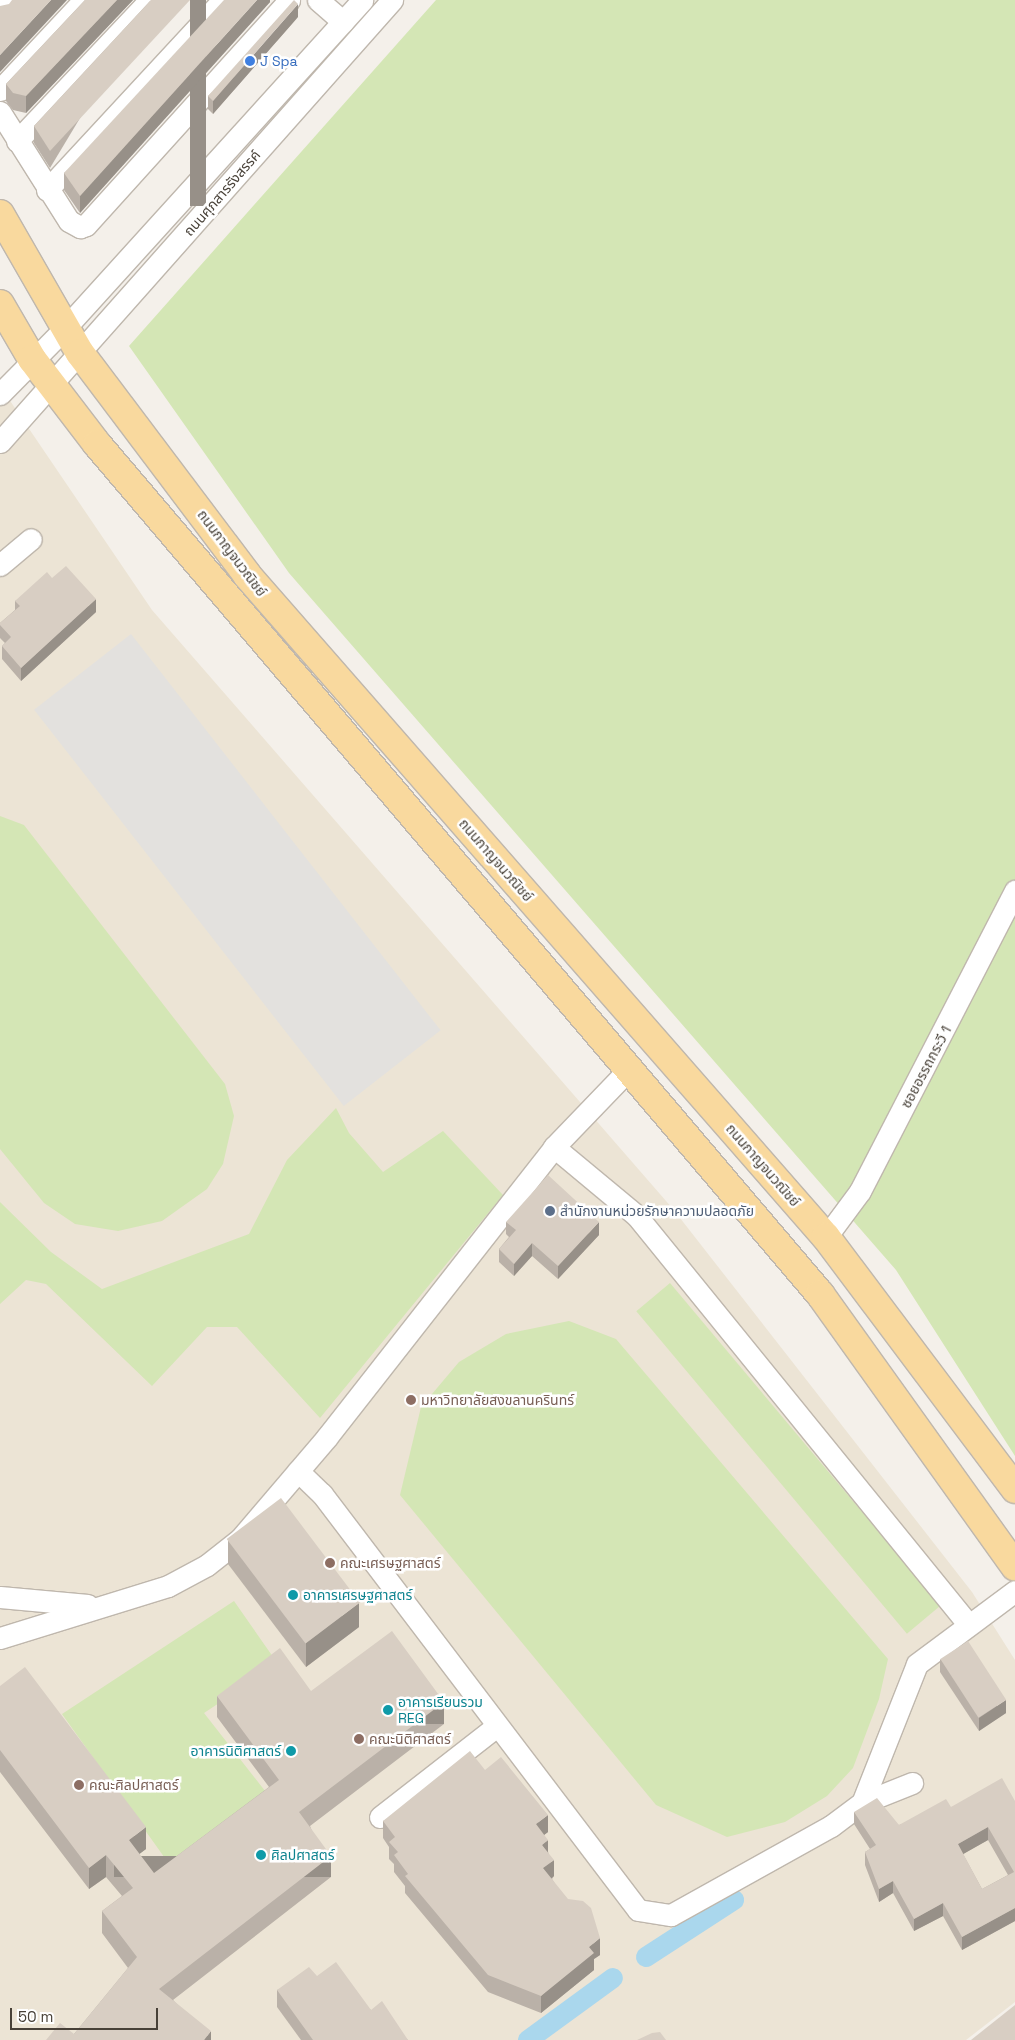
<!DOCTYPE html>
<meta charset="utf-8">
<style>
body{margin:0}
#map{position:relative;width:1015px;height:2040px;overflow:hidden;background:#f4f0ea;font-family:"Space Grotesk","Noto Sans Thai",sans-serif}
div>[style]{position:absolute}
.education>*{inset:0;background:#ece4d5}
.green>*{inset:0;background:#d4e6b5;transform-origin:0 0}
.parking>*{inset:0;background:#e3e1de;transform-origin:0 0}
.canal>*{height:20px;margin:-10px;padding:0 10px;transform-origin:10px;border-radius:10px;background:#aad7ed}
.roads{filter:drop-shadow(1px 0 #bfb7ad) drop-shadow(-1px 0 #bfb7ad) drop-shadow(0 1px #bfb7ad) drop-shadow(0 -1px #bfb7ad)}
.minor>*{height:21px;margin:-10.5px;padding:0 10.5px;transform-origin:10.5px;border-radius:10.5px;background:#fff}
.major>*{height:28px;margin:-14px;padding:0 14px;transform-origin:14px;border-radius:14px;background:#f9d99e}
.wall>*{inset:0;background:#bab1a8}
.shaded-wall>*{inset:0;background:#979088;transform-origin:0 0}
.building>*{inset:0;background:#d8cec3;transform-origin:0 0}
.dots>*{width:14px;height:14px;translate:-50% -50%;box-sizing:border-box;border:2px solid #fff;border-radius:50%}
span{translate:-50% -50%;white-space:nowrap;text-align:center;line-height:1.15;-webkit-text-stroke:5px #fff;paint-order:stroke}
.shop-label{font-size:14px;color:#366cbe}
.left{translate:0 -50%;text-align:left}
.street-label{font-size:14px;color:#484138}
.service-label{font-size:14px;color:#4e5e75}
.education-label{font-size:14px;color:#785e54}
.culture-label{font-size:14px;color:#0d838f}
.right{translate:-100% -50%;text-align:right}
.scale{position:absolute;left:10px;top:2008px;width:148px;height:22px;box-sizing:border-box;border:2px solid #484138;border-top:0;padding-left:6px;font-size:15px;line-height:18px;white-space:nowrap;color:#484138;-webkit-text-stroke:4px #fff;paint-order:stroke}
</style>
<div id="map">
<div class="education">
<i style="clip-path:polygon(0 386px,152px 610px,673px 1209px,972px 1592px,1015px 1660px,1015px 2002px,966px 2040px,0 2040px)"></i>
</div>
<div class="green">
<i style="clip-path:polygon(436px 0,1015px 0,1015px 1456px,896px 1270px,289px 573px,129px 346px)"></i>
<i style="clip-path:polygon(0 816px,24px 825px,225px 1084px,234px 1116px,223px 1164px,207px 1189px,162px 1221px,118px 1231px,75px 1224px,44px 1203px,0 1149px)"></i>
<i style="clip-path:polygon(336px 1108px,349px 1133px,383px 1172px,443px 1131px,503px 1195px,320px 1418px,237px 1327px,207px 1327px,152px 1386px,46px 1284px,26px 1280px,0 1304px,0 1202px,51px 1252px,102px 1289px,249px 1234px,287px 1160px)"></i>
<i style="left:670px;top:1283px;width:421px;height:44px;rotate:50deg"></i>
<i style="clip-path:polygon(569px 1321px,616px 1339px,888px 1659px,879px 1699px,853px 1768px,827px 1796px,785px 1822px,727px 1837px,656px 1805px,400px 1495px,421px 1407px,459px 1362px,506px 1334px)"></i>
<i style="clip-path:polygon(234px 1601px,278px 1664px,204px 1713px,269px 1796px,172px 1868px,62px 1714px)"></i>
</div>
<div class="parking">
<i style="left:131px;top:634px;width:503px;height:123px;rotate:52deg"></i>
</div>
<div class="canal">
<i style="left:646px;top:1957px;width:105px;rotate:-32.9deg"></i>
<i style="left:528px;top:2040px;width:105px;rotate:-36.1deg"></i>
</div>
<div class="roads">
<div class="minor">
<i style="left:318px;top:0;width:33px;rotate:41deg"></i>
<i style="left:0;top:12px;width:16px;rotate:-47deg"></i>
<i style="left:0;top:90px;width:123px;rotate:-47deg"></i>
<i style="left:0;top:112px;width:129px;rotate:57.7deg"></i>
<i style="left:69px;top:221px;width:13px;rotate:29deg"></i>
<i style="left:80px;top:227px;width:6px;rotate:-18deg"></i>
<i style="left:86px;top:225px;width:303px;rotate:-47.9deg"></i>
<i style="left:17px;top:141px;width:194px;rotate:-46.7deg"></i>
<i style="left:47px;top:190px;width:259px;rotate:-47.2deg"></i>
<i style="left:0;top:394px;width:94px;rotate:-45.4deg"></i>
<i style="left:66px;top:327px;width:441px;rotate:-47.8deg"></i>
<i style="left:0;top:442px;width:591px;rotate:-48.43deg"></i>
<i style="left:0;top:565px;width:40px;rotate:-40deg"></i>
<i style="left:554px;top:1147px;width:107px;rotate:39.7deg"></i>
<i style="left:636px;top:1215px;width:527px;rotate:50.93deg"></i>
<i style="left:826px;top:1237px;width:57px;rotate:-53.5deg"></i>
<i style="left:860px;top:1191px;width:338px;rotate:-62.7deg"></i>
<i style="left:298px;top:1471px;width:33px;rotate:44deg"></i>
<i style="left:322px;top:1494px;width:522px;rotate:52.78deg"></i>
<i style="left:638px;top:1910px;width:33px;rotate:9deg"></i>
<i style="left:671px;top:1915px;width:183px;rotate:-29.1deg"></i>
<i style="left:831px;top:1826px;width:39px;rotate:-37deg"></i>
<i style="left:862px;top:1803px;width:149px;rotate:-68.4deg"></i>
<i style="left:917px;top:1664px;width:122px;rotate:-36.7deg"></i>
<i style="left:0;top:1597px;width:88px;rotate:5.2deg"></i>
<i style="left:0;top:1638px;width:176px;rotate:-17.2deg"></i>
<i style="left:168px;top:1586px;width:44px;rotate:-28.3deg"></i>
<i style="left:207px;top:1565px;width:42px;rotate:-38.2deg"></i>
<i style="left:240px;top:1539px;width:134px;rotate:-49.5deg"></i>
<i style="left:327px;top:1437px;width:368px;rotate:-51.9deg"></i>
<i style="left:554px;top:1147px;width:108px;rotate:-46.1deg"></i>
<i style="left:862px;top:1803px;width:54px;rotate:-21.8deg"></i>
<i style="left:380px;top:1817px;width:148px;rotate:-37.9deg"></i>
</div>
<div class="major">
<i style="left:0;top:214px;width:160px;rotate:60.1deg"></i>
<i style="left:80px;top:353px;width:278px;rotate:53deg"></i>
<i style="left:247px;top:575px;width:879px;rotate:48.83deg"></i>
<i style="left:826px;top:1237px;width:315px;rotate:53.1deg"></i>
<i style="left:0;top:304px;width:64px;rotate:59.8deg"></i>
<i style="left:32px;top:359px;width:107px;rotate:52.6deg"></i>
<i style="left:97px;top:444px;width:1116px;rotate:49.62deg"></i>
<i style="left:820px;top:1294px;width:335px;rotate:54.4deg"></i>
</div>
</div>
<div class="wall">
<i style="clip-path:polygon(85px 0,133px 0,26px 113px,13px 110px,6px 101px,6px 84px)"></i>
<i style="clip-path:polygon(151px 0,50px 168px,34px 143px,34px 126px)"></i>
<i style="clip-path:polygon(270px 0,270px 2px,80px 213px,64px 190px,64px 173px)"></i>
<i style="clip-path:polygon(298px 17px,213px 114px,208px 109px,208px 96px)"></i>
<i style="clip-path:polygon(52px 578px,96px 612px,21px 681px,2px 659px,2px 646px,5px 643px,0 638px,0 623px,15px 610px,15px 601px)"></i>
<i style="clip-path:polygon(506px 1222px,599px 1235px,558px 1279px,532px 1256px,514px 1276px,499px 1262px,499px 1249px,509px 1237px,506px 1234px)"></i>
<i style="clip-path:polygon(228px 1540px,359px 1627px,306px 1667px,228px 1564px)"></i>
<i style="clip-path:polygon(940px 1659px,1006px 1713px,979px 1731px,940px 1672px)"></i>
<i style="clip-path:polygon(0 1686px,146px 1849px,139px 1854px,154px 1873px,269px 1787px,217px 1717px,217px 1696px,311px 1691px,444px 1724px,310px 1826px,331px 1877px,173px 2000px,211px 2040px,74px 2034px,128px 1968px,102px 1933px,102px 1911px,122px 1896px,106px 1877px,89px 1889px,0 1772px)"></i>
<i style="clip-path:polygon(485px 1770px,548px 1832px,544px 1835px,554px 1876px,552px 1879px,600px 1955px,594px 1959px,594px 1970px,541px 2013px,488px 1992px,405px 1893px,405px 1886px,394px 1872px,394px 1864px,389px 1859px,389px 1847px,383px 1838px,383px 1821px)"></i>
<i style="clip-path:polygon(evenodd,1015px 1801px,1015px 1921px,962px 1950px,943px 1916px,914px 1931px,893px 1893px,879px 1902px,865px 1865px,865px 1852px,870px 1849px,854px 1824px,854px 1812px,899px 1825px,951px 1807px,1015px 1801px,988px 1840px,1008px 1875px,982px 1889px,963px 1854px,988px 1840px)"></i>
<i style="clip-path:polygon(317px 1976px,371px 2010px,408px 2040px,301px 2040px,277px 2007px,277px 1990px)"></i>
</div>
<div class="shaded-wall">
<i style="clip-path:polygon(51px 0,67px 0,0 72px,0 55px)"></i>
<i style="clip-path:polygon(117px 0,133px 0,26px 113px,26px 96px)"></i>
<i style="left:190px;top:0;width:16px;height:206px"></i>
<i style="clip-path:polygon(257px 0,270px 0,270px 2px,80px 213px,80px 196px)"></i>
<i style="clip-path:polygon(298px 4px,298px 17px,213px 114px,213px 101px)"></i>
<i style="clip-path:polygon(96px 599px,96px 612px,21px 681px,21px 668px)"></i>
<i style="clip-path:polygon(599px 1222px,599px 1235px,558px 1279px,558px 1266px)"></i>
<i style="clip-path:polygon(532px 1243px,532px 1256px,514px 1276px,514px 1264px)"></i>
<i style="clip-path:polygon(359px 1603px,359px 1627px,306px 1667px,306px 1643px)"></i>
<i style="clip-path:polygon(1006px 1700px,1006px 1713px,979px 1731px,979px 1718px)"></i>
<i style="left:444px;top:1702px;width:22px;height:182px;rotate:90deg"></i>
<i style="clip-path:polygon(548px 1815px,548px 1832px,536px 1841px,536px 1824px)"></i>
<i style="clip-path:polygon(146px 1827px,146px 1849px,129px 1862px,129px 1840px)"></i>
<i style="clip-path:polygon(988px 1827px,988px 1840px,958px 1857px,958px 1844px)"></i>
<i style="clip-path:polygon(548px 1840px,548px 1857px,542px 1845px)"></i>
<i style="clip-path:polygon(106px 1855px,106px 1877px,89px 1889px,89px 1868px)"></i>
<i style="left:331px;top:1856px;width:21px;height:217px;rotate:90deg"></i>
<i style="clip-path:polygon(554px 1860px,554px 1876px,543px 1885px,543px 1868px)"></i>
<i style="clip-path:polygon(893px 1881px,893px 1893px,879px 1902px,879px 1889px)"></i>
<i style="clip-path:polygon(943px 1903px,943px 1916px,914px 1931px,914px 1919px)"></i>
<i style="clip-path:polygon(1015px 1908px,1015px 1921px,962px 1950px,962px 1937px)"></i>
<i style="clip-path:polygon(600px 1938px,600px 1955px,594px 1959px,594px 1970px,541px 2013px,541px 1996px,589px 1947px)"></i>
<i style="clip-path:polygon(211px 2031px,211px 2040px,204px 2040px)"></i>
</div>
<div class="building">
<i style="clip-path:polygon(12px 0,51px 0,0 55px,0 6px,9px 4px)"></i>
<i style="clip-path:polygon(85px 0,117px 0,26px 96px,13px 93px,6px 84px)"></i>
<i style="clip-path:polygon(151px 0,190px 0,50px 151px,34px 126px)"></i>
<i style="clip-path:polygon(224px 0,257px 0,80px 196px,64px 173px)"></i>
<i style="clip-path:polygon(294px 0,298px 4px,213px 101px,208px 96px)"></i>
<i style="clip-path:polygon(66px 566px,96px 599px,21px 668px,2px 646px,11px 637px,0 625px,0 623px,20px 606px,15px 601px,47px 572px,52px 578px)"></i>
<i style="clip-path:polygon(548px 1175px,599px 1222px,558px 1266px,532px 1243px,514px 1264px,499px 1249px,516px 1230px,506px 1222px)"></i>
<i style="left:281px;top:1498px;width:131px;height:68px;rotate:53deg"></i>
<i style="clip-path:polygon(392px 1631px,444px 1702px,299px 1812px,331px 1856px,159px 1989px,211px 2031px,204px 2040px,46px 2040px,60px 2023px,74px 2034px,137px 1957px,102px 1911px,133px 1888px,106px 1855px,89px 1868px,0 1750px,0 1686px,25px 1667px,146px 1827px,129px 1840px,154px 1873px,279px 1780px,217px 1696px,280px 1648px,311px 1691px)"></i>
<i style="left:968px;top:1641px;width:70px;height:33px;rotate:57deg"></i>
<i style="clip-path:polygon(470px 1751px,485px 1770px,501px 1757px,548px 1815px,536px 1824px,548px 1840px,542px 1845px,554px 1860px,543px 1868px,568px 1899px,583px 1901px,591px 1908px,600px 1938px,589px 1947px,594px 1953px,541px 1996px,488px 1975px,405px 1876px,408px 1874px,394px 1855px,398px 1852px,389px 1842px,395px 1837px,383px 1821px)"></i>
<i style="clip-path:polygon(evenodd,1002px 1778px,1015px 1801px,1015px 1908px,962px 1937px,943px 1903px,914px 1919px,893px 1881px,879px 1889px,865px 1852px,876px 1845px,854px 1812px,877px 1798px,899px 1825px,946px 1799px,951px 1807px,1002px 1778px,988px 1827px,1014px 1872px,982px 1889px,958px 1844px,988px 1827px)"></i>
<i style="clip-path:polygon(336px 1962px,371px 2010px,382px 2001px,408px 2040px,313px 2040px,277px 1990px,309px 1967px,317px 1976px)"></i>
<i style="clip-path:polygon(1015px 2005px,1015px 2040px,971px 2040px)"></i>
<i style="clip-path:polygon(660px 2032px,666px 2040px,637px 2040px,652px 2033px)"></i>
</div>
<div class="dots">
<i style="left:250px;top:61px;background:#3f7fe0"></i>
<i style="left:550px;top:1211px;background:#5c6f8a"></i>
<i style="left:411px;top:1400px;background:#8d6e63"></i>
<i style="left:330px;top:1563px;background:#8d6e63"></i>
<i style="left:293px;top:1595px;background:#0f9aa8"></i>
<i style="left:388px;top:1710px;background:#0f9aa8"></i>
<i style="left:359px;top:1739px;background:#8d6e63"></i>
<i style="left:291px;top:1751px;background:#0f9aa8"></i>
<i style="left:79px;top:1785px;background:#8d6e63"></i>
<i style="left:261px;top:1855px;background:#0f9aa8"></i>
</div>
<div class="shop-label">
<span class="left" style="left:260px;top:61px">J Spa</span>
</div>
<div class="street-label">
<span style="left:222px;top:193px;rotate:-49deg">ถนนศุภสารรังสรรค์</span>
<span style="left:232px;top:553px;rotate:53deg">ถนนกาญจนวณิชย์</span>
<span style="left:496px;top:860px;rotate:49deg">ถนนกาญจนวณิชย์</span>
<span style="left:926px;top:1067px;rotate:-62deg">ซอยอรรถกระวี 1</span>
<span style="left:763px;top:1165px;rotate:49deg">ถนนกาญจนวณิชย์</span>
</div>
<div class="service-label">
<span class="left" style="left:560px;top:1211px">สำนักงานหน่วยรักษาความปลอดภัย</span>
</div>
<div class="education-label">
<span class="left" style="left:421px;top:1400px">มหาวิทยาลัยสงขลานครินทร์</span>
<span class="left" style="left:340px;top:1563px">คณะเศรษฐศาสตร์</span>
<span class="left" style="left:369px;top:1739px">คณะนิติศาสตร์</span>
<span class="left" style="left:89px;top:1785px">คณะศิลปศาสตร์</span>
</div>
<div class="culture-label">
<span class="left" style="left:303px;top:1595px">อาคารเศรษฐศาสตร์</span>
<span class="left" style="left:398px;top:1710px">อาคารเรียนรวม<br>REG</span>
<span class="right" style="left:281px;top:1751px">อาคารนิติศาสตร์</span>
<span class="left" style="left:271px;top:1855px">ศิลปศาสตร์</span>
</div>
<div class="scale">50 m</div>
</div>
